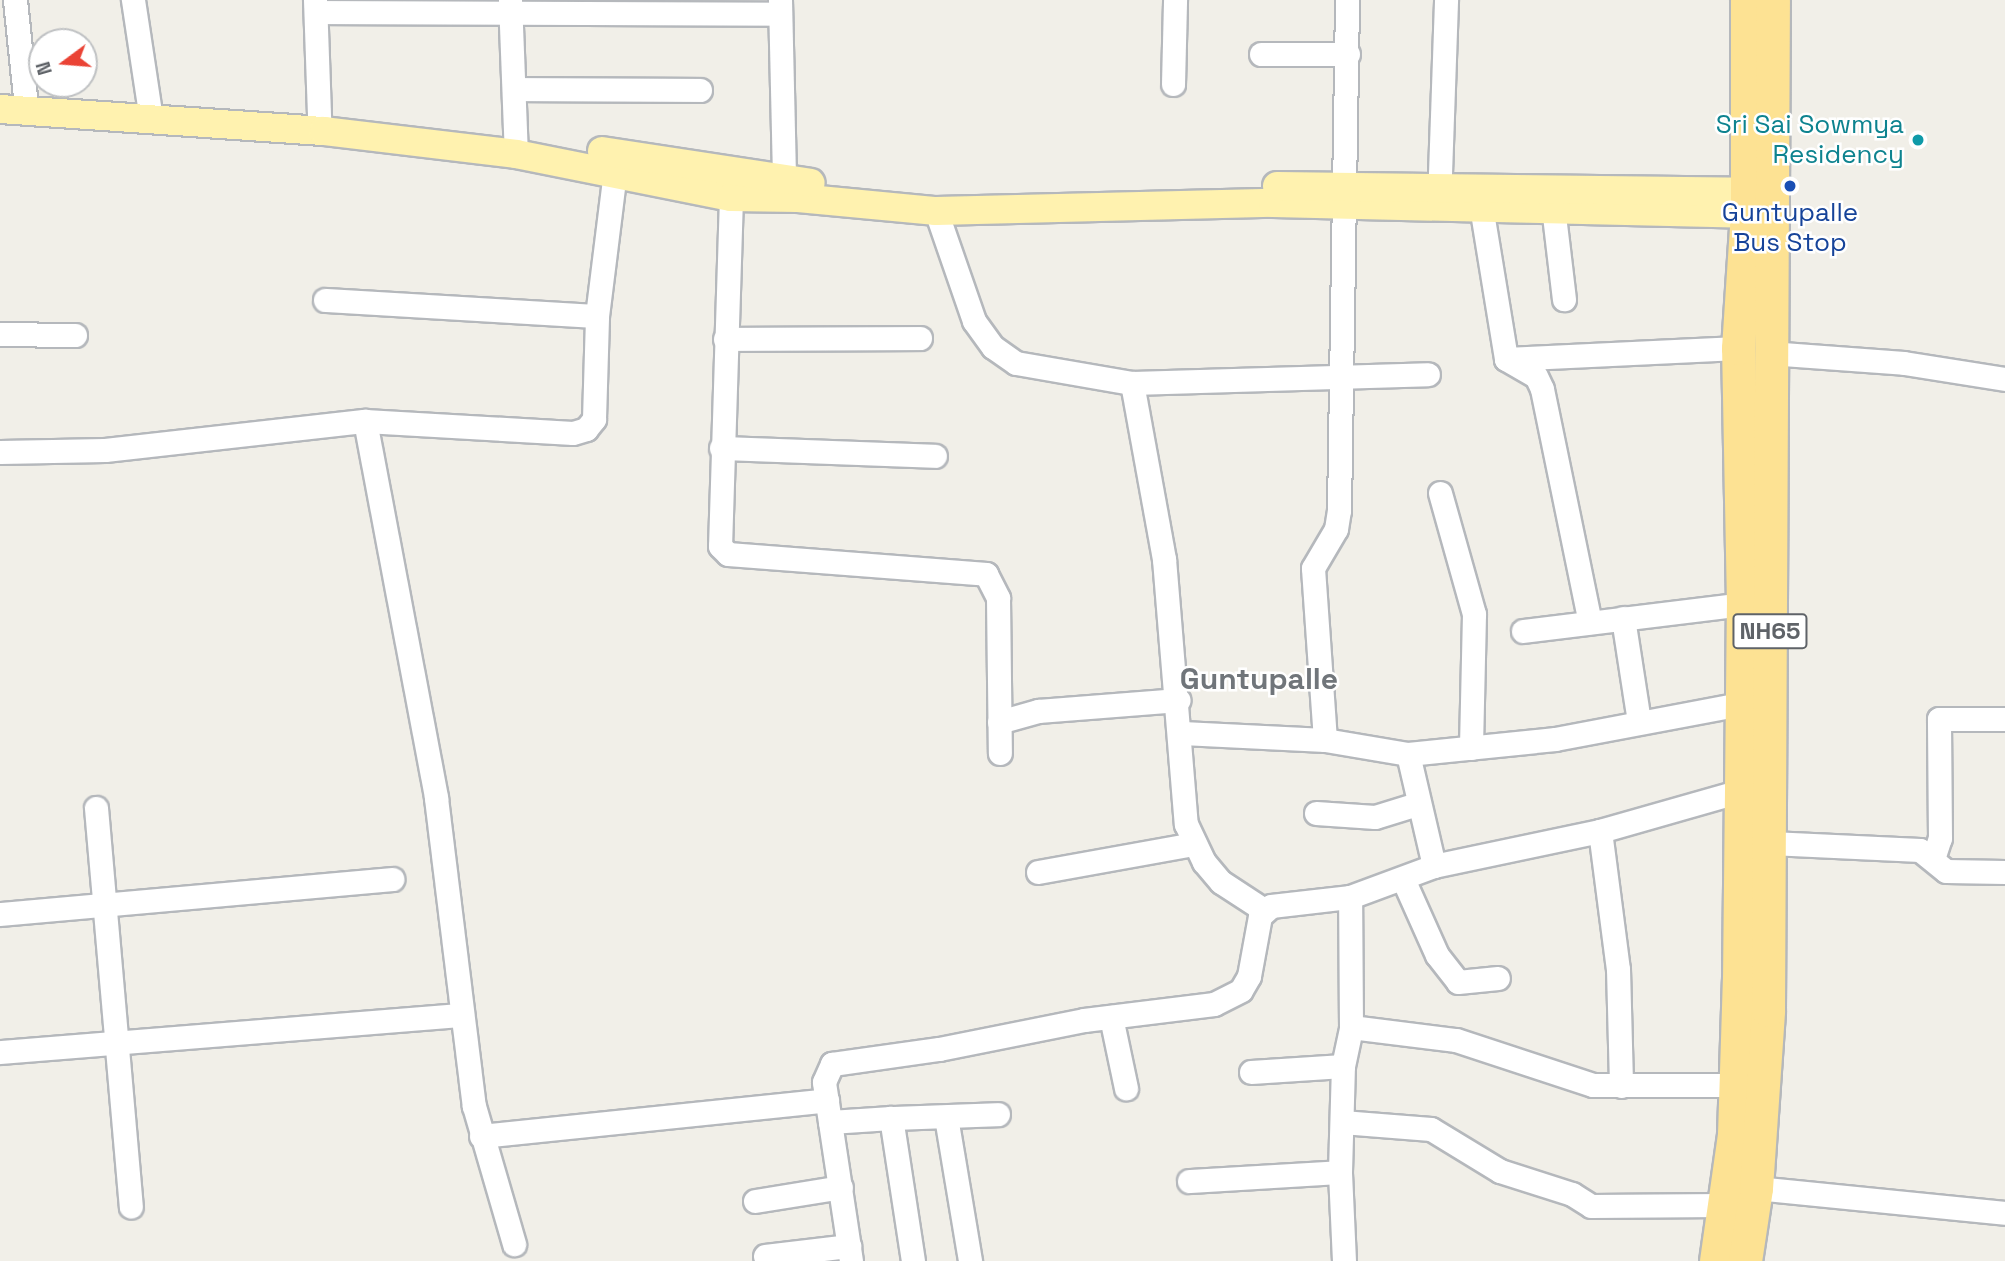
<!DOCTYPE html>
<style>
body{margin:0}
#map{position:relative;width:2005px;height:1261px;overflow:hidden;background:#f1efe8;font-family:"Space Grotesk",sans-serif}
div>[style]{position:absolute}
.roads{filter:drop-shadow(2px 0 #b5b8bc) drop-shadow(-2px 0 #b5b8bc) drop-shadow(0 2px #b5b8bc) drop-shadow(0 -2px #b5b8bc)}
.minor>*{height:23px;margin:-11.5px;padding:0 11.5px;transform-origin:11.5px;border-radius:11.5px;background:#fff}
.major>*{height:28px;margin:-14px;padding:0 14px;transform-origin:14px;border-radius:14px;background:#fff2af}
.highway>*{height:33px;margin:-16.5px;padding:0 16.5px;transform-origin:16.5px;border-radius:16.5px;background:#fde293}
.dots>*{width:19px;height:19px;translate:-50% -50%;box-sizing:border-box;border:4px solid #fff;border-radius:50%}
span{translate:-50% -50%;white-space:nowrap;text-align:center;line-height:1.15;-webkit-text-stroke:5px #fff;paint-order:stroke}
.shield-label span{padding:2px 5px;background:#fff;border:2px solid;border-radius:5px;-webkit-text-stroke-width:0}
.shield-label{font-size:24px;color:#5f6368;font-weight:700}
.culture-label{font-size:26px;color:#0d838f}
.right{translate:-100% -50%;text-align:right}
.transit-label{font-size:26px;color:#164399}
.quarter-label{font-size:30px;color:#70757a;font-weight:700}
.north{position:absolute;left:28px;top:28px;width:70px;height:70px;box-sizing:border-box;background:#fff;border:2px solid #bfc1c3;border-radius:50%;rotate:254deg;font-size:19px;font-weight:700;line-height:28px;text-align:center;color:#5f6368}
.north::after{content:'';display:block;margin:auto;width:24px;height:32px;background:#ea4335;clip-path:polygon(50% 0,100% 100%,50% 72%,0 100%)}
</style>
<div id="map">
<div class="roads">
<div class="minor">
<i style="left:15px;top:0;width:98px;rotate:84.1deg"></i>
<i style="left:133px;top:0;width:120px;rotate:81.4deg"></i>
<i style="left:315px;top:0;width:117px;rotate:88deg"></i>
<i style="left:510px;top:0;width:154px;rotate:87.8deg"></i>
<i style="left:780px;top:0;width:179px;rotate:88.7deg"></i>
<i style="left:316px;top:12px;width:464px;rotate:0.2deg"></i>
<i style="left:1261px;top:54px;width:87px"></i>
<i style="left:1173px;top:84px;width:84px;rotate:-88.6deg"></i>
<i style="left:514px;top:89px;width:186px;rotate:0.3deg"></i>
<i style="left:731px;top:197px;width:349px;rotate:91.8deg"></i>
<i style="left:720px;top:546px;width:11px;rotate:45deg"></i>
<i style="left:728px;top:554px;width:259px;rotate:4.4deg"></i>
<i style="left:986px;top:574px;width:27px;rotate:63deg"></i>
<i style="left:998px;top:598px;width:155px;rotate:89.3deg"></i>
<i style="left:1439px;top:202px;width:202px;rotate:-88deg"></i>
<i style="left:1481px;top:206px;width:155px;rotate:80.7deg"></i>
<i style="left:1506px;top:359px;width:34px;rotate:30deg"></i>
<i style="left:1536px;top:376px;width:14px;rotate:65deg"></i>
<i style="left:1542px;top:389px;width:238px;rotate:78.4deg"></i>
<i style="left:1553px;top:207px;width:93px;rotate:83.2deg"></i>
<i style="left:936px;top:211px;width:116px;rotate:70.9deg"></i>
<i style="left:974px;top:321px;width:32px;rotate:54deg"></i>
<i style="left:993px;top:347px;width:28px;rotate:35deg"></i>
<i style="left:1016px;top:363px;width:118px;rotate:9.8deg"></i>
<i style="left:1132px;top:383px;width:296px;rotate:-1.7deg"></i>
<i style="left:325px;top:300px;width:272px;rotate:3.4deg"></i>
<i style="left:0;top:334px;width:75px;rotate:0.8deg"></i>
<i style="left:725px;top:339px;width:195px;rotate:-0.3deg"></i>
<i style="left:1769px;top:353px;width:135px;rotate:4.2deg"></i>
<i style="left:1904px;top:363px;width:102px;rotate:9deg"></i>
<i style="left:1506px;top:359px;width:232px;rotate:-2.7deg"></i>
<i style="left:1132px;top:383px;width:179px;rotate:79.7deg"></i>
<i style="left:1164px;top:559px;width:266px;rotate:85.3deg"></i>
<i style="left:1186px;top:824px;width:42px;rotate:64.7deg"></i>
<i style="left:1204px;top:862px;width:26px;rotate:50deg"></i>
<i style="left:1221px;top:882px;width:51px;rotate:33.1deg"></i>
<i style="left:365px;top:421px;width:384px;rotate:79.3deg"></i>
<i style="left:436px;top:798px;width:310px;rotate:83deg"></i>
<i style="left:474px;top:1106px;width:144px;rotate:73.8deg"></i>
<i style="left:721px;top:448px;width:214px;rotate:2.1deg"></i>
<i style="left:0;top:452px;width:105px;rotate:-1.1deg"></i>
<i style="left:105px;top:450px;width:262px;rotate:-6.4deg"></i>
<i style="left:365px;top:421px;width:208px;rotate:3.3deg"></i>
<i style="left:573px;top:433px;width:14px;rotate:-17deg"></i>
<i style="left:586px;top:429px;width:13px;rotate:-51deg"></i>
<i style="left:594px;top:419px;width:103px;rotate:-88.3deg"></i>
<i style="left:597px;top:316px;width:161px;rotate:-82.9deg"></i>
<i style="left:1440px;top:493px;width:126px;rotate:74.3deg"></i>
<i style="left:1474px;top:614px;width:134px;rotate:91.3deg"></i>
<i style="left:1623px;top:618px;width:104px;rotate:81.2deg"></i>
<i style="left:1523px;top:631px;width:222px;rotate:-7deg"></i>
<i style="left:999px;top:722px;width:41px;rotate:-15.8deg"></i>
<i style="left:1038px;top:711px;width:141px;rotate:-4.5deg"></i>
<i style="left:1182px;top:733px;width:143px;rotate:2.8deg"></i>
<i style="left:1325px;top:740px;width:84px;rotate:9.6deg"></i>
<i style="left:1408px;top:754px;width:148px;rotate:-5.8deg"></i>
<i style="left:1555px;top:739px;width:188px;rotate:-10.7deg"></i>
<i style="left:1325px;top:740px;width:172px;rotate:-94deg"></i>
<i style="left:1313px;top:568px;width:45px;rotate:-59.5deg"></i>
<i style="left:1336px;top:529px;width:19px;rotate:-81deg"></i>
<i style="left:1339px;top:510px;width:510px;rotate:-89.1deg"></i>
<i style="left:1408px;top:754px;width:115px;rotate:76.9deg"></i>
<i style="left:96px;top:808px;width:400px;rotate:85deg"></i>
<i style="left:1316px;top:813px;width:59px;rotate:3.9deg"></i>
<i style="left:1375px;top:817px;width:44px;rotate:-17.2deg"></i>
<i style="left:1600px;top:831px;width:139px;rotate:82.6deg"></i>
<i style="left:1618px;top:969px;width:117px;rotate:88.5deg"></i>
<i style="left:1770px;top:843px;width:150px;rotate:2.7deg"></i>
<i style="left:1920px;top:850px;width:33px;rotate:39deg"></i>
<i style="left:1946px;top:871px;width:59px;rotate:1deg"></i>
<i style="left:1933px;top:859px;width:22px;rotate:-72deg"></i>
<i style="left:1940px;top:838px;width:119px;rotate:-90.5deg"></i>
<i style="left:1939px;top:719px;width:66px"></i>
<i style="left:1038px;top:872px;width:158px;rotate:-10.2deg"></i>
<i style="left:1403px;top:879px;width:83px;rotate:65.9deg"></i>
<i style="left:1437px;top:955px;width:34px;rotate:52deg"></i>
<i style="left:1458px;top:982px;width:40px;rotate:-5.7deg"></i>
<i style="left:0;top:914px;width:394px;rotate:-5.1deg"></i>
<i style="left:1111px;top:1017px;width:73px;rotate:78.1deg"></i>
<i style="left:1351px;top:1027px;width:106px;rotate:7.1deg"></i>
<i style="left:1456px;top:1040px;width:144px;rotate:18.2deg"></i>
<i style="left:1593px;top:1085px;width:142px"></i>
<i style="left:0;top:1052px;width:462px;rotate:-4.6deg"></i>
<i style="left:1251px;top:1072px;width:92px;rotate:-3.7deg"></i>
<i style="left:946px;top:1117px;width:146px;rotate:80.5deg"></i>
<i style="left:830px;top:1122px;width:61px;rotate:-3.8deg"></i>
<i style="left:1342px;top:1122px;width:89px;rotate:4.5deg"></i>
<i style="left:1431px;top:1129px;width:81px;rotate:31.3deg"></i>
<i style="left:1500px;top:1171px;width:76px;rotate:17.7deg"></i>
<i style="left:1572px;top:1194px;width:22px;rotate:32deg"></i>
<i style="left:1591px;top:1206px;width:132px;rotate:-0.4deg"></i>
<i style="left:481px;top:1136px;width:348px;rotate:-5.9deg"></i>
<i style="left:1189px;top:1181px;width:151px;rotate:-3.4deg"></i>
<i style="left:1756px;top:1188px;width:250px;rotate:5.7deg"></i>
<i style="left:755px;top:1201px;width:87px;rotate:-9.2deg"></i>
<i style="left:765px;top:1256px;width:85px;rotate:-6.8deg"></i>
<i style="left:851px;top:1261px;width:181px;rotate:-98.6deg"></i>
<i style="left:824px;top:1082px;width:20px;rotate:-66deg"></i>
<i style="left:832px;top:1064px;width:108px;rotate:-8deg"></i>
<i style="left:939px;top:1049px;width:148px;rotate:-11.3deg"></i>
<i style="left:1084px;top:1020px;width:131px;rotate:-7deg"></i>
<i style="left:1214px;top:1004px;width:30px;rotate:-27deg"></i>
<i style="left:1241px;top:990px;width:16px;rotate:-60deg"></i>
<i style="left:1249px;top:976px;width:61px;rotate:-79.6deg"></i>
<i style="left:1260px;top:916px;width:15px;rotate:-42deg"></i>
<i style="left:1271px;top:906px;width:80px;rotate:-6.5deg"></i>
<i style="left:1350px;top:897px;width:90px;rotate:-20.3deg"></i>
<i style="left:1434px;top:866px;width:170px;rotate:-11.9deg"></i>
<i style="left:1600px;top:831px;width:160px;rotate:-15.9deg"></i>
<i style="left:913px;top:1261px;width:145px;rotate:-98.7deg"></i>
<i style="left:891px;top:1118px;width:107px;rotate:-2.1deg"></i>
<i style="left:1344px;top:1261px;width:89px;rotate:-92.6deg"></i>
<i style="left:1340px;top:1172px;width:106px;rotate:-88.4deg"></i>
<i style="left:1343px;top:1066px;width:40px;rotate:-78deg"></i>
<i style="left:1351px;top:1027px;width:130px;rotate:-90.4deg"></i>
</div>
<div class="major">
<i style="left:0;top:109px;width:325px;rotate:3.9deg"></i>
<i style="left:324px;top:131px;width:193px;rotate:6.8deg"></i>
<i style="left:516px;top:154px;width:219px;rotate:11.3deg"></i>
<i style="left:731px;top:197px;width:67px;rotate:0.9deg"></i>
<i style="left:798px;top:198px;width:139px;rotate:5.4deg"></i>
<i style="left:936px;top:211px;width:337px;rotate:-1.4deg"></i>
<i style="left:1273px;top:203px;width:494px;rotate:1.3deg"></i>
<i style="left:602px;top:151px;width:211px;rotate:8.7deg"></i>
<i style="left:1277px;top:186px;width:492px;rotate:0.7deg"></i>
</div>
<div class="highway">
<i style="left:1716px;top:1261px;width:127px;rotate:-81.9deg"></i>
<i style="left:1734px;top:1135px;width:155px;rotate:-88.2deg"></i>
<i style="left:1739px;top:980px;width:376px;rotate:-89.4deg"></i>
<i style="left:1743px;top:604px;width:256px;rotate:-91.1deg"></i>
<i style="left:1738px;top:348px;width:136px;rotate:-86.2deg"></i>
<i style="left:1747px;top:212px;width:212px;rotate:-90deg"></i>
<i style="left:1745px;top:1261px;width:74px;rotate:-81.4deg"></i>
<i style="left:1756px;top:1188px;width:178px;rotate:-86.1deg"></i>
<i style="left:1768px;top:1010px;width:1010px;rotate:-89.72deg"></i>
</div>
</div>
<div class="dots">
<i style="left:1918px;top:140px;background:#0f9aa8"></i>
<i style="left:1790px;top:186px;background:#1a4fb4"></i>
</div>
<div class="shield-label">
<span style="left:1770px;top:631px">NH65</span>
</div>
<div class="culture-label">
<span class="right" style="left:1904px;top:140px">Sri Sai Sowmya<br>Residency</span>
</div>
<div class="transit-label">
<span style="left:1790px;top:228px">Guntupalle<br>Bus Stop</span>
</div>
<div class="quarter-label">
<span style="left:1259px;top:679px">Guntupalle</span>
</div>
<div class="north">N</div>
</div>
